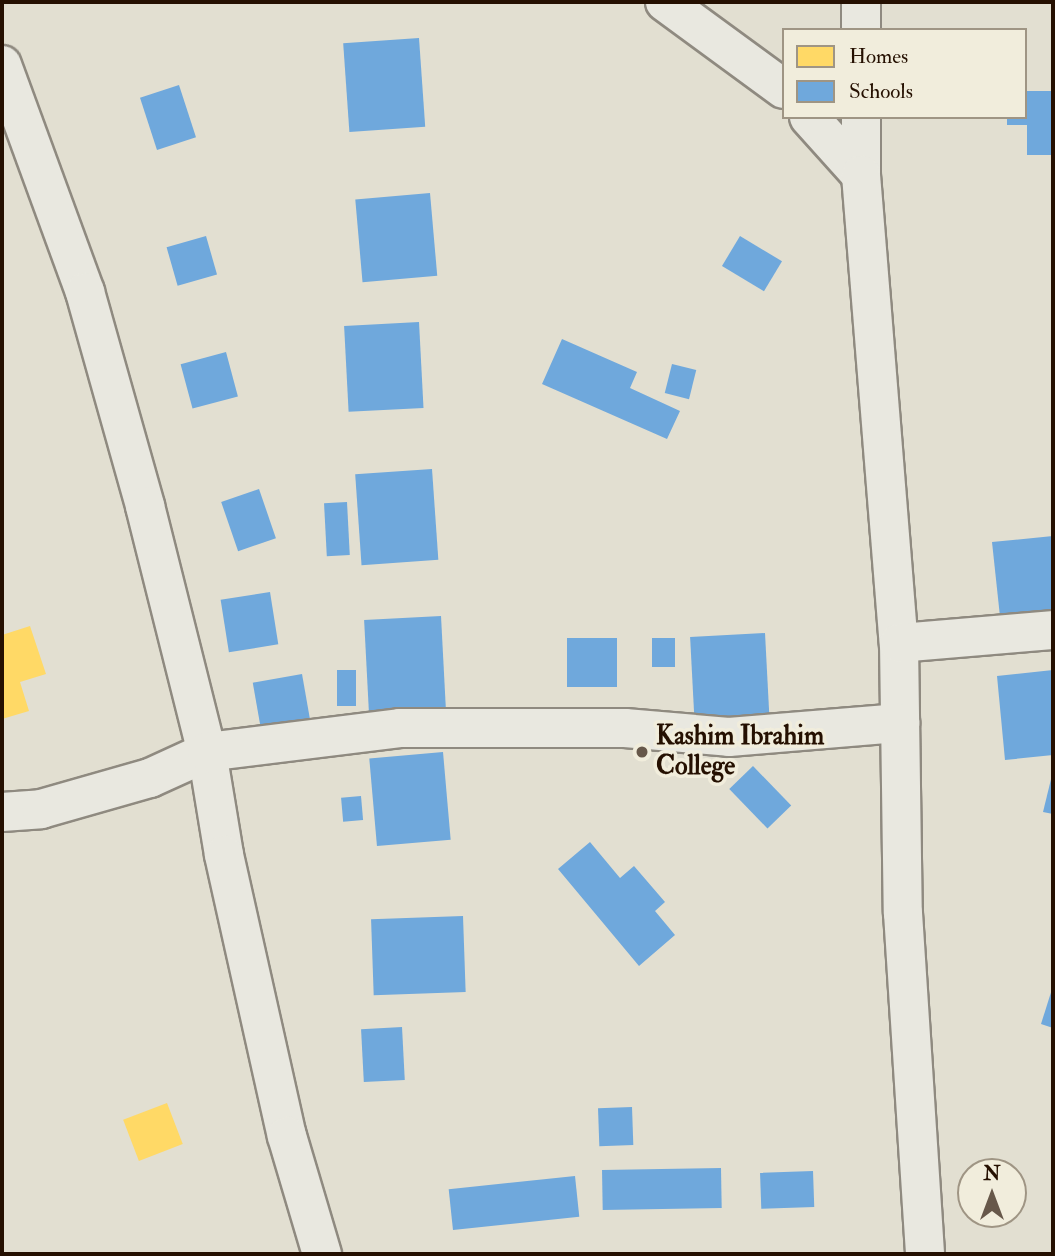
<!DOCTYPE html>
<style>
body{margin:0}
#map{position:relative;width:1055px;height:1256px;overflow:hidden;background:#e2dfd1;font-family:"IM FELL Double Pica",serif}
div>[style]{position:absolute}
.homes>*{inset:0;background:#ffd966;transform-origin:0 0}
.schools>*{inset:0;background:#6fa8dc;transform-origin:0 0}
.roads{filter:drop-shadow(2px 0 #8f8a80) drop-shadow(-2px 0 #8f8a80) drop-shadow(0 2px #8f8a80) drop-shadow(0 -2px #8f8a80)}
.street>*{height:38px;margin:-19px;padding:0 19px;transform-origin:19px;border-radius:19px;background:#e9e8e0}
.dots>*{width:19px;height:19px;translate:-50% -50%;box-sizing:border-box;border:4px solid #f1eddc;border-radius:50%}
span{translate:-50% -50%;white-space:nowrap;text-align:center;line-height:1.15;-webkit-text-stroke:7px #f1eddc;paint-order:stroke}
.poi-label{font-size:26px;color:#251001;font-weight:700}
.left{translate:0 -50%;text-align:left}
.frame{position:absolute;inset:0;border:4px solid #251001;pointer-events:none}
.legend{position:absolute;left:782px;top:28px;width:245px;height:91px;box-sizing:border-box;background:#f1eddc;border:2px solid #9f9584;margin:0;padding:9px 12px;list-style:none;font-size:21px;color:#251001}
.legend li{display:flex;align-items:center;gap:14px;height:35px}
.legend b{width:35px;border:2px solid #9f9584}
.north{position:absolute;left:957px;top:1158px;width:70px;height:70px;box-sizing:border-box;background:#f1eddc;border:2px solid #9f9584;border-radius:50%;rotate:0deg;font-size:19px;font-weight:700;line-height:28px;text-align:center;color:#251001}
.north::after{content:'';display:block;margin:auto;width:24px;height:32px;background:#67584a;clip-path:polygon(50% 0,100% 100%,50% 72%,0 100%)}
</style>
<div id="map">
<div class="homes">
<i style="clip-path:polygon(30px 626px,46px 674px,20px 682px,29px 711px,2px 719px,2px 635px)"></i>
<i style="left:167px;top:1103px;width:44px;height:47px;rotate:69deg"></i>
</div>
<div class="schools">
<i style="left:419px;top:38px;width:89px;height:76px;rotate:86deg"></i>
<i style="left:179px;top:85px;width:55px;height:41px;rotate:72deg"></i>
<i style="clip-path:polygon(1025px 91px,1053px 91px,1053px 155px,1027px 155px,1027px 125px,1007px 125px,1007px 117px,1025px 117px)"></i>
<i style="left:430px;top:193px;width:83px;height:75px;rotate:85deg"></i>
<i style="left:206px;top:236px;width:40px;height:41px;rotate:74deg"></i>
<i style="left:740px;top:236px;width:49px;height:35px;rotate:31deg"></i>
<i style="left:419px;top:322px;width:86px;height:75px;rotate:87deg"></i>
<i style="clip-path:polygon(562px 339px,637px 372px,630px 388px,680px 411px,667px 439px,542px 384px)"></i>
<i style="left:226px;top:352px;width:46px;height:47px;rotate:75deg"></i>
<i style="left:672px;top:364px;width:25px;height:30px;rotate:14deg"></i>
<i style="left:432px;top:469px;width:91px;height:77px;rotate:86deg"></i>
<i style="left:259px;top:489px;width:52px;height:40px;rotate:71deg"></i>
<i style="left:347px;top:502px;width:53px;height:23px;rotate:87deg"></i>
<i style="clip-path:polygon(1053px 536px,1053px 621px,1001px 626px,992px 542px)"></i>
<i style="left:270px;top:592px;width:53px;height:50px;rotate:81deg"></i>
<i style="left:441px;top:616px;width:97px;height:77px;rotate:87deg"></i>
<i style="left:765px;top:633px;width:89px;height:75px;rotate:87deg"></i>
<i style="left:567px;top:638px;width:50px;height:49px"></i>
<i style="left:675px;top:638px;width:29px;height:23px;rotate:90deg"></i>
<i style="left:337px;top:670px;width:19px;height:36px"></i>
<i style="clip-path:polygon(1053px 670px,1053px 755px,1005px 760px,997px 676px)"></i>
<i style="left:302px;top:674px;width:51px;height:50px;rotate:80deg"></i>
<i style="left:443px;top:752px;width:88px;height:74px;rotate:85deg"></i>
<i style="left:753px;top:766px;width:55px;height:33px;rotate:46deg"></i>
<i style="clip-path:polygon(1053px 771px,1053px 814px,1043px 812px)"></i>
<i style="left:361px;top:796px;width:24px;height:20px;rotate:85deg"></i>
<i style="clip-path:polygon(590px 842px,620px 878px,634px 866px,665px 902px,655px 911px,675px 935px,639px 966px,558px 869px)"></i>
<i style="left:463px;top:916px;width:76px;height:92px;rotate:88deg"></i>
<i style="clip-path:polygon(1053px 986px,1053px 1028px,1041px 1024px)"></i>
<i style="left:402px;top:1027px;width:53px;height:41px;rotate:87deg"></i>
<i style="left:632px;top:1107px;width:38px;height:34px;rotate:88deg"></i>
<i style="left:721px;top:1168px;width:40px;height:119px;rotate:89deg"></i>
<i style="left:813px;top:1171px;width:36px;height:53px;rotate:88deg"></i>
<i style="left:575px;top:1176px;width:41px;height:127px;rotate:84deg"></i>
</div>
<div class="roads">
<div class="street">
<i style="left:665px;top:2px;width:147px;rotate:36.2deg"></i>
<i style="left:861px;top:2px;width:28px;rotate:90deg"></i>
<i style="left:2px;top:65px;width:242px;rotate:69.9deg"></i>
<i style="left:85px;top:292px;width:222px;rotate:74.3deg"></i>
<i style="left:145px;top:506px;width:254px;rotate:75.9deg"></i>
<i style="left:207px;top:752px;width:104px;rotate:80.6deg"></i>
<i style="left:224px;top:855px;width:288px;rotate:77.4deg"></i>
<i style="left:287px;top:1136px;width:123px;rotate:73.5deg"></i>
<i style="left:809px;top:117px;width:78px;rotate:48.1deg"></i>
<i style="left:861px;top:117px;width:58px;rotate:90deg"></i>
<i style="left:861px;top:175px;width:470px;rotate:85.4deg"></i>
<i style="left:899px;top:643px;width:270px;rotate:89.2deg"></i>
<i style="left:903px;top:913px;width:342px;rotate:86.3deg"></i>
<i style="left:899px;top:643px;width:155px;rotate:-4.8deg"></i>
<i style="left:2px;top:812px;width:39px;rotate:-4deg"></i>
<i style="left:41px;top:809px;width:113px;rotate:-15.9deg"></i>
<i style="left:150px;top:778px;width:63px;rotate:-24.5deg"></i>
<i style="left:207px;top:752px;width:194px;rotate:-7.1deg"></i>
<i style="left:400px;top:728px;width:225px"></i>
<i style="left:625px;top:728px;width:104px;rotate:4.9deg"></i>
<i style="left:729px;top:737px;width:172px;rotate:-4.7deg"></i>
</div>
</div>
<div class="dots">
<i style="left:642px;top:752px;background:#67584a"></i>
</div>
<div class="poi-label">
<span class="left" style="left:656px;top:752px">Kashim Ibrahim<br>College</span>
</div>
<div class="frame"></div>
<ul class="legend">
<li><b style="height:19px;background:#ffd966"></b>Homes</li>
<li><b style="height:19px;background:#6fa8dc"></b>Schools</li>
</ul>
<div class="north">N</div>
</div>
